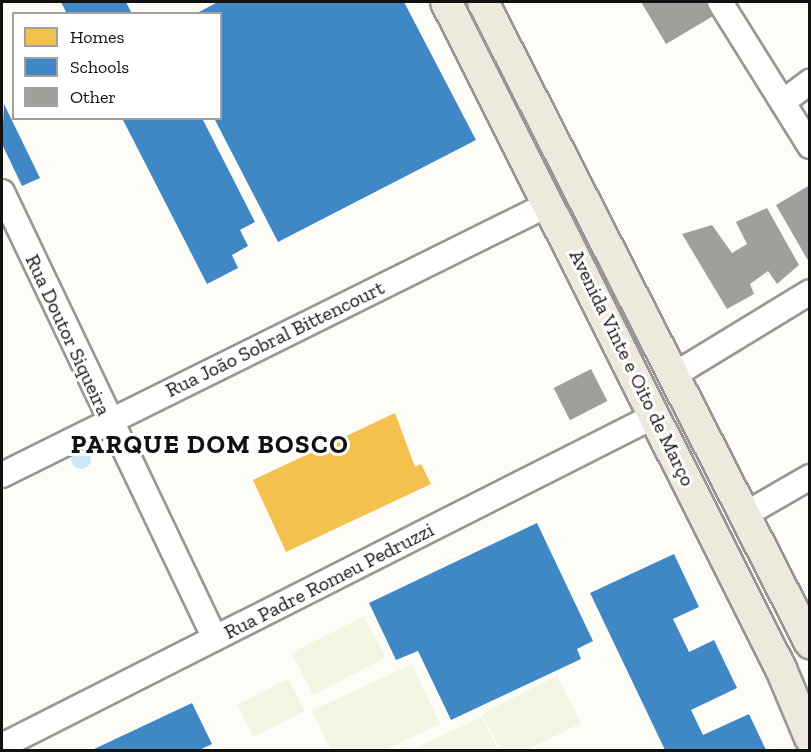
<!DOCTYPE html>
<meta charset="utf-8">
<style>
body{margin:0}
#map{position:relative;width:811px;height:752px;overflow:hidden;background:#fdfcf7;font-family:"Zilla Slab",serif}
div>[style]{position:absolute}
.pitch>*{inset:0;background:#f0f6e1;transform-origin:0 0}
.water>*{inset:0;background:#cde8f7}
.round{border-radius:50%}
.homes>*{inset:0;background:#f2c14e}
.schools>*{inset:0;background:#3f88c5}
.building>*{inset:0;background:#a19f9c;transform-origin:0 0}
.roads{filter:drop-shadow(2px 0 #979795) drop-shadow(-2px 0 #979795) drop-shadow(0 2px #979795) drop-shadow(0 -2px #979795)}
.minor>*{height:24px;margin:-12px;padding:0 12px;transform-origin:12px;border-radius:12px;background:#fffffe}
.major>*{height:30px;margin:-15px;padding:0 15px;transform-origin:15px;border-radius:15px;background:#ede9dc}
span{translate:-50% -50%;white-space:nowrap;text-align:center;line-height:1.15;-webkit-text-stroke:6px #fff;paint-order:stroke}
.street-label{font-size:20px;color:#111}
.district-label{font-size:26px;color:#111;font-weight:700;letter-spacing:1.5px}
.frame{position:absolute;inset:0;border:3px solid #111;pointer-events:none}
.legend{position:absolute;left:12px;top:12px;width:210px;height:108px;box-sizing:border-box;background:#fff;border:2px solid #a0a0a0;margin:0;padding:8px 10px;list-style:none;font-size:18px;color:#111}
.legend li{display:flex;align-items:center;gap:12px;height:30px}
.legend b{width:30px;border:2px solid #a0a0a0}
</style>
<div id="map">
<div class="pitch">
<i style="left:364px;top:616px;width:47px;height:81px;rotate:63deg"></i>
<i style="clip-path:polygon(412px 664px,440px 724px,384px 750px,331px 750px,312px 711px)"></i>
<i style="clip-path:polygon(557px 676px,581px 723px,526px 750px,501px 750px,482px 714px)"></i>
<i style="left:288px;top:679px;width:36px;height:57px;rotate:63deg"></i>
<i style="clip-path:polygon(482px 717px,498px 750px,411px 750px)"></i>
</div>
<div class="water">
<i class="round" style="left:71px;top:449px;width:20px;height:20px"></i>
</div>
<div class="homes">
<i style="clip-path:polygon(395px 413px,415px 467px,421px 464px,431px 484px,286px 552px,253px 480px)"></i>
</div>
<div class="schools">
<i style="clip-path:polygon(61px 2px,126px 2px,132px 14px,67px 14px)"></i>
<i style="clip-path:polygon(218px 2px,404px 2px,476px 140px,278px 242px,214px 118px,220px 118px,220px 14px,195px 14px)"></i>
<i style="clip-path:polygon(4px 104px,40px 178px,22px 186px,2px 144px)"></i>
<i style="clip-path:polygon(122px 118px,202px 118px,255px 222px,240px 230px,248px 246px,232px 255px,238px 268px,207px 284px)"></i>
<i style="clip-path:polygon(537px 523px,593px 641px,577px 649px,581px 659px,451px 720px,418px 651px,396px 660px,369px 603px)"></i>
<i style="clip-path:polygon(674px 554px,699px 607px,673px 619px,689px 652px,714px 640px,737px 688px,691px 710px,703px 735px,749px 714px,766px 750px,665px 750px,590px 593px)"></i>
<i style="clip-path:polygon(192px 703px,212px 744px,199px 750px,92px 750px)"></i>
</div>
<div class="building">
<i style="clip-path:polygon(641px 2px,708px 2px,715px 15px,666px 44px)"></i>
<i style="clip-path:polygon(810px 185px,810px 264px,776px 205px)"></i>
<i style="clip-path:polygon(767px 208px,799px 265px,777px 284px,768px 271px,750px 284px,754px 294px,727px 309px,682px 234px,712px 225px,732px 253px,747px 244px,736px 222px)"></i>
<i style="left:591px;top:369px;width:36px;height:42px;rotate:63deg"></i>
</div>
<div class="roads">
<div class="minor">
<i style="left:720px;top:2px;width:170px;rotate:58deg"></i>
<i style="left:783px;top:102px;width:34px;rotate:-37deg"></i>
<i style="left:2px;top:192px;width:494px;rotate:64.5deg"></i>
<i style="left:674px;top:375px;width:159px;rotate:-31.4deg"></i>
<i style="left:2px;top:475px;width:610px;rotate:-26.36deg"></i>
<i style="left:746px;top:514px;width:74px;rotate:-30deg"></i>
<i style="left:2px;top:746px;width:733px;rotate:-26.84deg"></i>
</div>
<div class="major">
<i style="left:446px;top:2px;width:746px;rotate:63.33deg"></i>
<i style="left:781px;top:669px;width:75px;rotate:67.2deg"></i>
<i style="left:483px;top:2px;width:720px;rotate:62.97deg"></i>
</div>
</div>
<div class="street-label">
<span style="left:68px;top:335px;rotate:65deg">Rua Doutor Siqueira</span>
<span style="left:275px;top:339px;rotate:-26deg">Rua João Sobral Bittencourt</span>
<span style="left:632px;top:368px;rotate:64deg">Avenida Vinte e Oito de Março</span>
<span style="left:329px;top:581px;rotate:-27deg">Rua Padre Romeu Pedruzzi</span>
</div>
<div class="district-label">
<span style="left:210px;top:445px">PARQUE DOM BOSCO</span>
</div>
<div class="frame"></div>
<ul class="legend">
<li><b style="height:16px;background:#f2c14e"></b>Homes</li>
<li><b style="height:16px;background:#3f88c5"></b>Schools</li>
<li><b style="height:16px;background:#a19f9c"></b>Other</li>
</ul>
</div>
